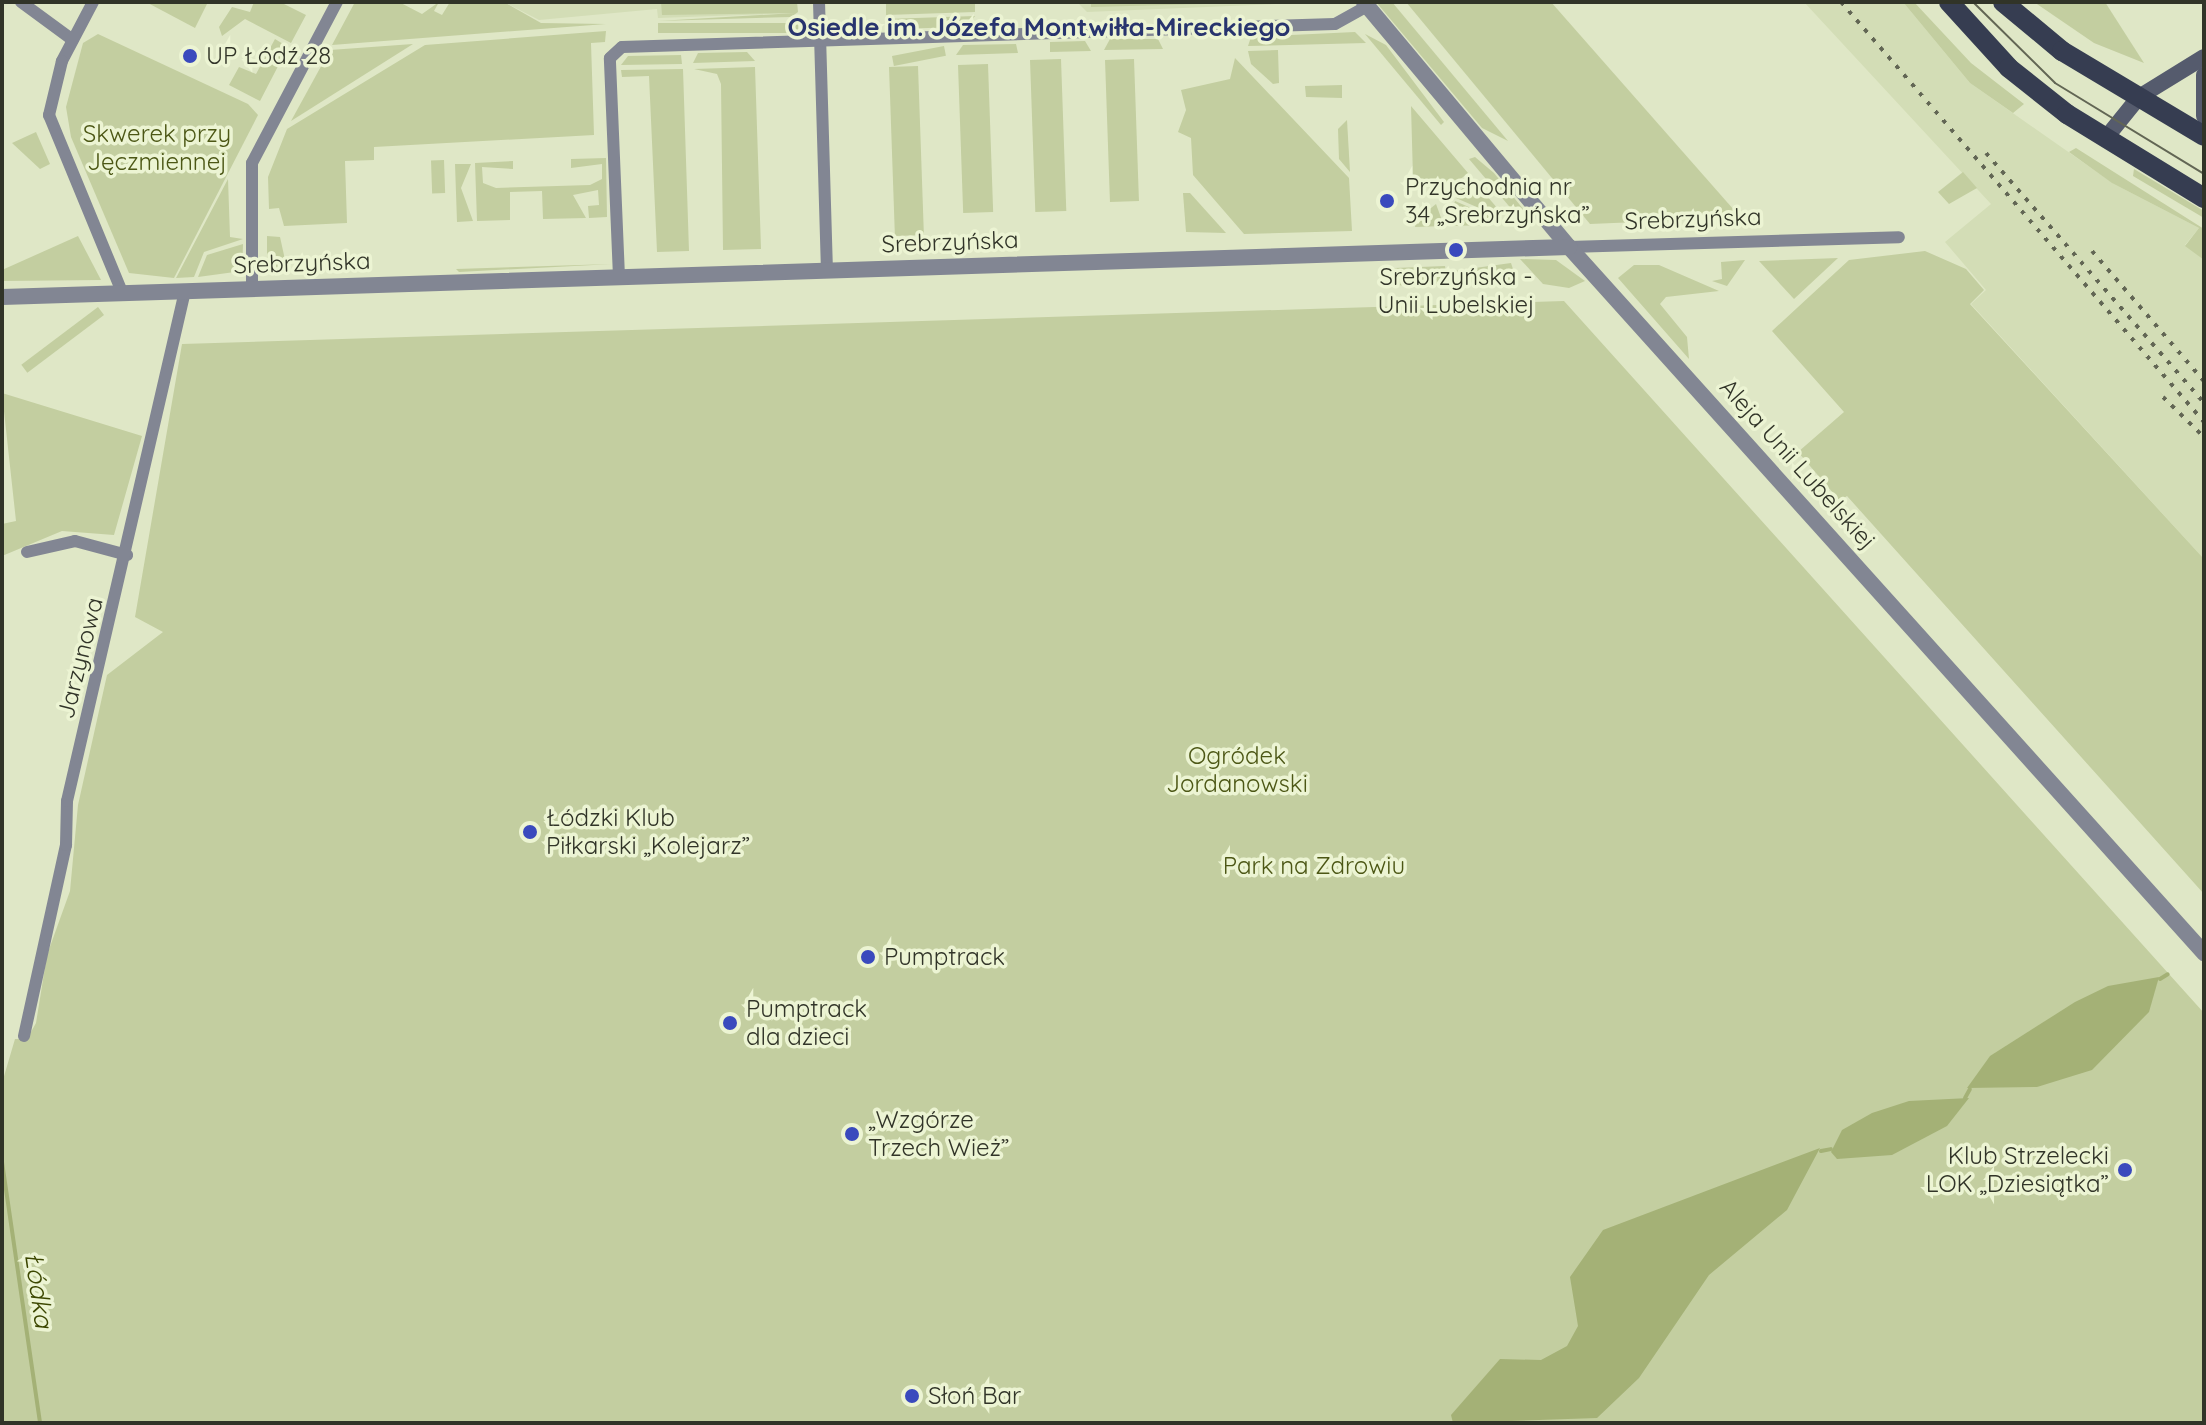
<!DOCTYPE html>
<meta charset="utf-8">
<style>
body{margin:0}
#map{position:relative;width:2206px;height:1425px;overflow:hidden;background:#dfe7c6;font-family:Quicksand,sans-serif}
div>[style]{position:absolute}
.built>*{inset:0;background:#d3ddb6}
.green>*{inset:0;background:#c3cea0;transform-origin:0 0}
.water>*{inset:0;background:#a4b176}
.stream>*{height:4px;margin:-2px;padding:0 2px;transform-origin:2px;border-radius:2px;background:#a4b176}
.minor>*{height:12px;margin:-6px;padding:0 6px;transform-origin:6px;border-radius:6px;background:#828693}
.tertiary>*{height:16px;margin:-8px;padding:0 8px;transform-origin:8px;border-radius:8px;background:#828693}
.secondary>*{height:16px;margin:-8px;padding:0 8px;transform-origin:8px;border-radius:8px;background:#555b6d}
.primary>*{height:20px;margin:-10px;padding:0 10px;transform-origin:10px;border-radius:10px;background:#363d51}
.tram>*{height:2px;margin:-1px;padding:0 1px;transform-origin:1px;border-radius:1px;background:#626654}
.rail>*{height:4px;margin-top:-2px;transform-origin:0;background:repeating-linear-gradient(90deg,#626654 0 4px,transparent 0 12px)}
.dots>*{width:22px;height:22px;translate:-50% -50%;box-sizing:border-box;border:4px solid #ecf4d3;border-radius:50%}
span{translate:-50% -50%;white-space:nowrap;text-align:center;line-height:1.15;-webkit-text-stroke:7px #ecf4d3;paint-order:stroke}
.poi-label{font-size:24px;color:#313428}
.left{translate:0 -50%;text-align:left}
.right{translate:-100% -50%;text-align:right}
.park-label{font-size:24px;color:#4c5715}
.street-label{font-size:24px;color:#313428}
.neighbourhood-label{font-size:26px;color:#28346e;font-weight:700}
.water-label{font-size:26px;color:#3c4700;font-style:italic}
.frame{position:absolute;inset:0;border:4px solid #313428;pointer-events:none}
</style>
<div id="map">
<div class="built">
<i style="clip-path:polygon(504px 2px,794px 2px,795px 13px,658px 18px,657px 9px,539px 20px)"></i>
<i style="clip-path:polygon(1077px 2px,1323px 2px,1087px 12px)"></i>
<i style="clip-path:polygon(1804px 2px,1903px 2px,1970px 83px,2114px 184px,2199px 228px,2185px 245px,2204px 260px,2204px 559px,1971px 304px,1986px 290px,1945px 242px,1991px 204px)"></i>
</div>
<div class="green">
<i style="clip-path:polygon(146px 2px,208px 2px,195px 28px)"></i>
<i style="clip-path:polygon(254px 2px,280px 2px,306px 15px,291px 43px,245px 19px,222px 36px,219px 27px,232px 7px,250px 12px)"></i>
<i style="clip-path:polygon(355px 2px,399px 2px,422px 14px,439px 2px,434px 11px,442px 15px,450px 2px,504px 2px,541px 23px,606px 24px,332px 45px)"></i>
<i style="clip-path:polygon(661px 2px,797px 2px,798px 12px,791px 17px,658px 21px,795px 13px,662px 15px)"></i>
<i style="clip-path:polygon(886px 2px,975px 2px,975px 12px,886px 15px)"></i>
<i style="clip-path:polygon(1091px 2px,1283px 2px,1091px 7px)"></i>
<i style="clip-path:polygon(1376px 2px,1392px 2px,1508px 141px,1482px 128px)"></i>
<i style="clip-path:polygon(1406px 2px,1551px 2px,1734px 210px,1732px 218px,1590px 224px)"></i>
<i style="clip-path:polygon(1903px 2px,1914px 2px,1971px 63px,2024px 104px,2013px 113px,1970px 83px)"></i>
<i style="clip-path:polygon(2034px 2px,2105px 2px,2144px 63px,2094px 43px)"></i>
<i style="clip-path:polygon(975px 16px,967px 27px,890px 29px,886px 19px)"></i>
<i style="left:798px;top:23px;width:10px;height:140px;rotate:90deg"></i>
<i style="clip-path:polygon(606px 31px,605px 42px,591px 43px,594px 135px,374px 147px,374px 160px,345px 161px,347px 223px,284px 226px,279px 208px,269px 209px,268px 177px,287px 129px,425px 45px)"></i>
<i style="clip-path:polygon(1355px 32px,1366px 43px,1248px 46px,1251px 37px)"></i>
<i style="clip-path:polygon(98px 34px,248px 104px,258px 115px,174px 278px,129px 273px,71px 137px,66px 107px,83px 43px)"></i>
<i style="clip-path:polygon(1365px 34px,1386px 45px,1444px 122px,1441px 125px)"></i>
<i style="clip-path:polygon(275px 39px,288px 47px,260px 101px,229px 85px,239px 67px,256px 74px)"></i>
<i style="clip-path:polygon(1110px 39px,1158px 39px,1163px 49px,1104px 50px)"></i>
<i style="clip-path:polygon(1085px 41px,1091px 51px,1050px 52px,1050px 42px)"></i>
<i style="clip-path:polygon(413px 44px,291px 121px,330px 50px)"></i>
<i style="clip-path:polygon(1016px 44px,1018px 53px,956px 55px,963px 45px)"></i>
<i style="left:944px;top:46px;width:10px;height:53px;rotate:79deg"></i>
<i style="clip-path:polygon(1278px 50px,1279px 83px,1273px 84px,1251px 64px,1248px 51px)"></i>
<i style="clip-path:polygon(747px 52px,755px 61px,693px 63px,698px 53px)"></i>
<i style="clip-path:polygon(681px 55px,682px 64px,621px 65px,628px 56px)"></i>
<i style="clip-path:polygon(1235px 58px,1349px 178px,1352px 231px,1244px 234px,1193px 175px,1191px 138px,1178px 132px,1186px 110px,1181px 90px,1230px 79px)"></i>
<i style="left:1061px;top:59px;width:152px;height:31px;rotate:88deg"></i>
<i style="left:1134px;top:59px;width:142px;height:29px;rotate:88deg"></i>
<i style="left:988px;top:64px;width:148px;height:30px;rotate:88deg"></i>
<i style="left:918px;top:66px;width:169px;height:29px;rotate:88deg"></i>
<i style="clip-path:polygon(755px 67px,761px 249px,723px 250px,721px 84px,717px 74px,694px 69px)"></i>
<i style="clip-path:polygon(683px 69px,689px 251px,657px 252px,649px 76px,622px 77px,621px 70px)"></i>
<i style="clip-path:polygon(1342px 85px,1342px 98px,1306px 97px,1305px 86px)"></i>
<i style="clip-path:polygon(1411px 106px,1468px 173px,1452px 186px,1440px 180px,1434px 188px,1413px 178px)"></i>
<i style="clip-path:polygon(1347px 120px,1350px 172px,1339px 159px,1338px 129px)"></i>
<i style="clip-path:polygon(36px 132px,50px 164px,40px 169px,12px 143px)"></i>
<i style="clip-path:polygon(2076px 148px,2204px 229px,2204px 260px,2185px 246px,2199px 228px,2112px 183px,2069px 152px)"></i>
<i style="clip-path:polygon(1475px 157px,1494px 173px,1524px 210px,1514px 212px,1469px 159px)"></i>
<i style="clip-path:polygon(606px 158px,607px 217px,589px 218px,588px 206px,599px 205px,598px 190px,573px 195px,586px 218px,543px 219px,542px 191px,510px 192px,510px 220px,477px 221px,475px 163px,513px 161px,513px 169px,482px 167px,483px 183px,496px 188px,590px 185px,602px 179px,602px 164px,571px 168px,571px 159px)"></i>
<i style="left:444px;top:160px;width:33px;height:13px;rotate:88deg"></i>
<i style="clip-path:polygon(455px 164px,471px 164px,461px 188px,473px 221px,457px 222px)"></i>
<i style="clip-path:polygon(2134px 169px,2204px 211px,2204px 218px,2133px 176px)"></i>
<i style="clip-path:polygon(1963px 172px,1977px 188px,1949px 204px,1938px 192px)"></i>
<i style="clip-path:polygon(1470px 176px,1498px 209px,1495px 215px,1456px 198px)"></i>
<i style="clip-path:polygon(228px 179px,230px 237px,243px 239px,204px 252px,194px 277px,176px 278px)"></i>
<i style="clip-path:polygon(1183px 193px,1190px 193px,1226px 233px,1186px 232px)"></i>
<i style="clip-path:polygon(1455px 201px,1494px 218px,1491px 225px,1448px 226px)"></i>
<i style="clip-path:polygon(1436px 204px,1444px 226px,1415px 227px,1416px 220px)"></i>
<i style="clip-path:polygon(78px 236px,101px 280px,2px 281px,2px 270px)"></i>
<i style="clip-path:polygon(267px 236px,280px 237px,287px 269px,267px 269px)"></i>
<i style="clip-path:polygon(243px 244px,242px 271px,198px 277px,207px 255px)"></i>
<i style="clip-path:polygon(1925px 251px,1966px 269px,1984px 290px,1970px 304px,2204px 559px,2204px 894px,1847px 496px,1840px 501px,1798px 452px,1844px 412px,1772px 331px,1849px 260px)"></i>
<i style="clip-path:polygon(1838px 258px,1794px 299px,1759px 261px)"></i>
<i style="clip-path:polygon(1520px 259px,1556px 260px,1585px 281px,1569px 288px,1543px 284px)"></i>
<i style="clip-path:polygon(1745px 260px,1727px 286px,1712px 281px,1722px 279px,1721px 262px)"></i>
<i style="clip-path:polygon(1511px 263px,1517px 281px,1382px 286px,1382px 275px,1395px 268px,1445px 266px,1446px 272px)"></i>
<i style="clip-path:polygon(612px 264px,459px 272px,456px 269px)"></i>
<i style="clip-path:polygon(1634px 265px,1659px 265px,1719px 291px,1666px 297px,1660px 304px,1687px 337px,1689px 359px,1618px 278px)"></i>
<i style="clip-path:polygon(1564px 301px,2204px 1013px,2204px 1423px,2px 1423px,2px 1083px,15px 1039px,27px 1039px,36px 1023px,47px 955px,70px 891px,78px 805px,107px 675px,163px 632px,135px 617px,182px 344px)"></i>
<i style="left:98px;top:307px;width:10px;height:96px;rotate:53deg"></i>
<i style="clip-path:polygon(2px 393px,142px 436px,114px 535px,62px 531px,2px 556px,2px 524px,16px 521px)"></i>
</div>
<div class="water">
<i style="clip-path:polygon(2159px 977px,2149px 1012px,2092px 1070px,2037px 1087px,1967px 1088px,1990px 1056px,2075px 1002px,2108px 986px)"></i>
<i style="clip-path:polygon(1969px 1098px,1947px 1126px,1892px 1155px,1837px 1159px,1831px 1152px,1842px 1130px,1872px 1113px,1909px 1101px)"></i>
<i style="clip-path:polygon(1820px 1148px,1787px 1210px,1709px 1275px,1639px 1378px,1597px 1418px,1453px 1423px,1451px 1415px,1500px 1359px,1541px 1360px,1567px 1346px,1578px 1326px,1570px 1277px,1603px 1230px)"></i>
</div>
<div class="stream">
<i style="left:2160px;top:979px;width:9px;rotate:-32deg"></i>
<i style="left:1965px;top:1098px;width:10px;rotate:-61deg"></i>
<i style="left:1821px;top:1151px;width:10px;rotate:-11deg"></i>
<i style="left:2px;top:1162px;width:264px;rotate:81.7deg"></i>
</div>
<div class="minor">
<i style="left:21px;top:2px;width:64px;rotate:36.2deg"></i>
<i style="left:93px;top:2px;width:67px;rotate:117.7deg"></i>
<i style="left:62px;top:61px;width:56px;rotate:103.5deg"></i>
<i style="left:49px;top:115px;width:191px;rotate:67.6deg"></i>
<i style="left:819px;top:2px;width:268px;rotate:88.3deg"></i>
<i style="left:1569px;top:247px;width:330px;rotate:-1.7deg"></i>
<i style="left:619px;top:277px;width:219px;rotate:-92.4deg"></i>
<i style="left:610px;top:58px;width:16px;rotate:-43deg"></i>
<i style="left:622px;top:47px;width:713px;rotate:-1.85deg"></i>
<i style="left:1335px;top:24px;width:37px;rotate:-29deg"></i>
<i style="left:252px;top:289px;width:126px;rotate:-90deg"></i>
<i style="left:252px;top:163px;width:182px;rotate:-62.2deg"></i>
<i style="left:27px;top:552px;width:49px;rotate:-12.9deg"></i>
<i style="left:75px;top:541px;width:54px;rotate:15.1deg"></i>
<i style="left:24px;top:1036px;width:196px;rotate:-77.6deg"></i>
<i style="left:66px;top:845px;width:44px;rotate:-88.7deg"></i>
<i style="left:67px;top:801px;width:523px;rotate:-76.97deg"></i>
</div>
<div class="tertiary">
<i style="left:1364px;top:2px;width:319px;rotate:50.1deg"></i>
<i style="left:1569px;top:247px;width:950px;rotate:48.03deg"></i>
<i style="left:2px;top:297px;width:1568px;rotate:-1.83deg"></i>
</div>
<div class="secondary">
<i style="left:2204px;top:75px;width:41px;rotate:90deg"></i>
<i style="left:2105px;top:139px;width:54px;rotate:-51deg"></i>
<i style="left:2139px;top:97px;width:76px;rotate:-31.6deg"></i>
</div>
<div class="primary">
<i style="left:1949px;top:2px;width:89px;rotate:47.7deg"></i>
<i style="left:2009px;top:68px;width:74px;rotate:38.4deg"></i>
<i style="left:2067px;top:114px;width:161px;rotate:31.5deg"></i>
<i style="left:2003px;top:2px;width:77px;rotate:39.7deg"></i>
<i style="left:2062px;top:51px;width:165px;rotate:30.9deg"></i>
</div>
<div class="tram">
<i style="left:1973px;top:2px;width:115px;rotate:44.6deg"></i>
<i style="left:2055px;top:83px;width:175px;rotate:31.4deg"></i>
</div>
<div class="rail">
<i style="left:1841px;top:2px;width:555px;rotate:49.16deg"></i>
<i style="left:1986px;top:153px;width:332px;rotate:48.9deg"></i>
<i style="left:2092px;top:251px;width:172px;rotate:49.3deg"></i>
<i style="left:2163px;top:397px;width:57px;rotate:44.3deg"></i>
</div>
<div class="dots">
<i style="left:190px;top:56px;background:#3a4abd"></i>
<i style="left:1387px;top:201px;background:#3a4abd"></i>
<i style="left:1456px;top:250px;background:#3a4abd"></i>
<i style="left:530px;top:832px;background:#3a4abd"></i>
<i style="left:868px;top:957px;background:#3a4abd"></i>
<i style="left:730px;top:1023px;background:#3a4abd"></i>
<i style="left:852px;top:1134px;background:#3a4abd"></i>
<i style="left:2125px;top:1170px;background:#3a4abd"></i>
<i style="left:912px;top:1396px;background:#3a4abd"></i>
</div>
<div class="poi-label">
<span class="left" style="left:206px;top:56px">UP Łódź 28</span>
<span class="left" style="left:1405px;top:201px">Przychodnia nr<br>34 „Srebrzyńska”</span>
<span style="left:1456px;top:291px">Srebrzyńska -<br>Unii Lubelskiej</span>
<span class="left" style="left:546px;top:832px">Łódzki Klub<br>Piłkarski „Kolejarz”</span>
<span class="left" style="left:884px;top:957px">Pumptrack</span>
<span class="left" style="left:746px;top:1023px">Pumptrack<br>dla dzieci</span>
<span class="left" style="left:868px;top:1134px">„Wzgórze<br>Trzech Wież”</span>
<span class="right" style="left:2109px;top:1170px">Klub Strzelecki<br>LOK „Dziesiątka”</span>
<span class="left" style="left:928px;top:1396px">Słoń Bar</span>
</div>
<div class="park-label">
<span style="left:157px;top:148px">Skwerek przy<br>Jęczmiennej</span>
<span style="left:1237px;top:770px">Ogródek<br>Jordanowski</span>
<span style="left:1314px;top:866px">Park na Zdrowiu</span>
</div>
<div class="street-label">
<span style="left:1693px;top:219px;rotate:-2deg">Srebrzyńska</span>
<span style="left:950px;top:242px;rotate:-2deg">Srebrzyńska</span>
<span style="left:302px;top:263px;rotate:-2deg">Srebrzyńska</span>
<span style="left:1798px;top:464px;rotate:48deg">Aleja Unii Lubelskiej</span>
<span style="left:80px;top:658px;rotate:-76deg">Jarzynowa</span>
</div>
<div class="neighbourhood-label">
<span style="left:1039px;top:27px">Osiedle im. Józefa Montwiłła-Mireckiego</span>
</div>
<div class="water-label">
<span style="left:39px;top:1290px;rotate:82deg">Łódka</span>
</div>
<div class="frame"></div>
</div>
